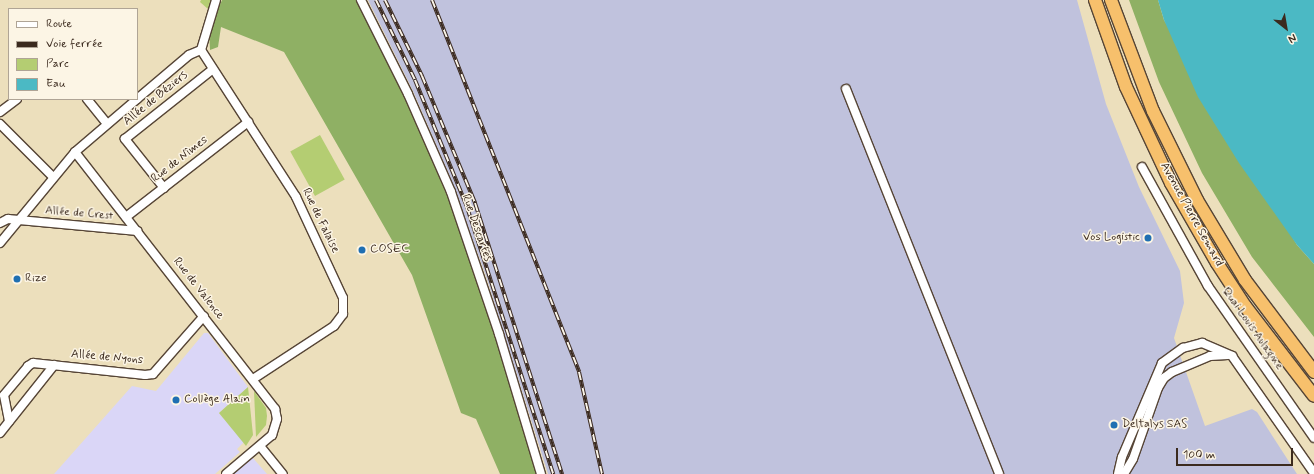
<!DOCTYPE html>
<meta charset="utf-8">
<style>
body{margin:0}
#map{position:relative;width:1314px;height:474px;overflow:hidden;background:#ecdfbc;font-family:Mynerve,sans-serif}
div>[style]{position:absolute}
.built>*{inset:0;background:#dad6f7}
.industrial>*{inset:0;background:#c0c2dd}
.green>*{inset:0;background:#b4cd72;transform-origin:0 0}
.forest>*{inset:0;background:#8fb064}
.water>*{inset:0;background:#4bb9c4}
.roads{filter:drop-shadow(1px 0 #564536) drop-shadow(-1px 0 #564536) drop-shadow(0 1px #564536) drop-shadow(0 -1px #564536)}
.minor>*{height:8px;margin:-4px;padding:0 4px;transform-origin:4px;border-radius:4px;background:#fff}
.highway>*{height:12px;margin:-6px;padding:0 6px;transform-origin:6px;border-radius:6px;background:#f7c06c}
.rail>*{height:4px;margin-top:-2px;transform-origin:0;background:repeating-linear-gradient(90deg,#fcf5e5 0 8px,#3b2a1e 0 16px);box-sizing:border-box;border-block:1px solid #3b2a1e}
.dots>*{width:11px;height:11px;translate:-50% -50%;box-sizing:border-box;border:2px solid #fcf5e5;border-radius:50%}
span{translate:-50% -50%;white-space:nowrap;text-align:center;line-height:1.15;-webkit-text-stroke:3px #fcf5e5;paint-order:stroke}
.street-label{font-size:12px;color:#3b2a1e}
.poi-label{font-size:12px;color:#3b2a1e}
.right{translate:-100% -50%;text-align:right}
.left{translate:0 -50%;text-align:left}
.legend{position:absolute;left:8px;top:8px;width:130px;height:92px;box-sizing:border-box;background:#fcf5e5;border:1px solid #afa495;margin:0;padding:5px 7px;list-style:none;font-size:12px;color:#3b2a1e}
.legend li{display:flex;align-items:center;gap:8px;height:20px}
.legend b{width:20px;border:1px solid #afa495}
.north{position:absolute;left:1266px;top:8px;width:40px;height:40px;-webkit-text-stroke:3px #fcf5e5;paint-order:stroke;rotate:149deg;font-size:11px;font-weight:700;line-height:16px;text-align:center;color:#3b2a1e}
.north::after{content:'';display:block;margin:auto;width:14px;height:18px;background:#3b2a1e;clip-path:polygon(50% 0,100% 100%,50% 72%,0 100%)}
.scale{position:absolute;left:1176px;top:448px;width:117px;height:18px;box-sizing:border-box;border:2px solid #3b2a1e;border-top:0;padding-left:5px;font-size:12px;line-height:14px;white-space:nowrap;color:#3b2a1e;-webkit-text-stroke:3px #fcf5e5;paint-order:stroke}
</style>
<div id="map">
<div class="built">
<i style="clip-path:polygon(204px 333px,208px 333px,248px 387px,219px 413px,244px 442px,237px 449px,240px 452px,215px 474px,54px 474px,132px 386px,156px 391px)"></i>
<i style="clip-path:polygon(252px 457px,267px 474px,233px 474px)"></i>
</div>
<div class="industrial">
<i style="clip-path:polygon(368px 0,1077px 0,1106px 104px,1139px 187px,1180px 271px,1184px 303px,1174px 338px,1205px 426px,1252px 409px,1257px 412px,1297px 474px,548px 474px,486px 276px,448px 172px,413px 91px)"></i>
</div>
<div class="green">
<i style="clip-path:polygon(201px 0,212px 0,208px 9px,200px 2px)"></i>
<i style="left:320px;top:135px;width:51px;height:34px;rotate:61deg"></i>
<i style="clip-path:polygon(248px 387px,253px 435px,246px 446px,219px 413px)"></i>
<i style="clip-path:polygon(254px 391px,266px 408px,267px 416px,266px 425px,256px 437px)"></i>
</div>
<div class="forest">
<i style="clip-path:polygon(222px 0,358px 0,394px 70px,462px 231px,538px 474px,500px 474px,476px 419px,461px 413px,412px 275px,284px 52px,221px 27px,218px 47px,210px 50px,209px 30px)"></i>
<i style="clip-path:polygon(1129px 0,1158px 0,1164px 20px,1297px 245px,1314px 264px,1314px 337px,1252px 257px,1202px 173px,1159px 82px)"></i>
</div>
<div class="water">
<i style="clip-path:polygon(1158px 0,1314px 0,1314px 264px,1297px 245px,1239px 163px,1198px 97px,1164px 20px)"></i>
</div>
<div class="roads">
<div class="minor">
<i style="left:361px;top:0;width:105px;rotate:63.4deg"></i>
<i style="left:408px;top:94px;width:107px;rotate:66.3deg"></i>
<i style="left:451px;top:192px;width:150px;rotate:71.3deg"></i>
<i style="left:499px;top:334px;width:146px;rotate:73.3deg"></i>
<i style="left:201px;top:50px;width:175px;rotate:57.1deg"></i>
<i style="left:296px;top:197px;width:111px;rotate:65deg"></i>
<i style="left:343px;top:298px;width:16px;rotate:90deg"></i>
<i style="left:343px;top:314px;width:15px;rotate:127deg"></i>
<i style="left:334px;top:326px;width:97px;rotate:146.8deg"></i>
<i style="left:201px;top:50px;width:52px;rotate:-73.3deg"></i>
<i style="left:846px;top:89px;width:414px;rotate:68.3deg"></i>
<i style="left:87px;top:99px;width:32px;rotate:51deg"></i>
<i style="left:137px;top:99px;width:68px;rotate:-40.2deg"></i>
<i style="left:189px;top:55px;width:13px;rotate:-23deg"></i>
<i style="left:0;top:112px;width:21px;rotate:-37deg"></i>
<i style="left:0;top:124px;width:75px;rotate:45deg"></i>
<i style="left:75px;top:152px;width:326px;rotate:52.1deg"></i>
<i style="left:275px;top:409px;width:10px;rotate:79deg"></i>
<i style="left:277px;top:419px;width:17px;rotate:107deg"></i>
<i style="left:272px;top:435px;width:60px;rotate:139.7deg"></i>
<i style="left:1142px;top:167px;width:136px;rotate:61deg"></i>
<i style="left:1208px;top:286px;width:185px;rotate:55.1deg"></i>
<i style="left:164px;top:188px;width:63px;rotate:-128.5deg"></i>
<i style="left:125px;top:139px;width:112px;rotate:-38.5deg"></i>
<i style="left:126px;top:217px;width:155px;rotate:-37.9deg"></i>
<i style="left:0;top:223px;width:9px;rotate:-27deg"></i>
<i style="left:8px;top:219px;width:130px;rotate:5.3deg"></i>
<i style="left:0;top:243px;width:118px;rotate:-50.5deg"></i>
<i style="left:75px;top:152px;width:82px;rotate:-40.5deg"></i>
<i style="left:9px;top:421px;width:26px;rotate:-101deg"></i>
<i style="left:4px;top:395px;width:38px;rotate:-50deg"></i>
<i style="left:28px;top:366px;width:6px;rotate:-31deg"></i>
<i style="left:33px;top:363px;width:113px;rotate:6.1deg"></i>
<i style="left:145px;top:375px;width:8px;rotate:-7deg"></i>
<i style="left:153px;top:374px;width:77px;rotate:-48.7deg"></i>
<i style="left:0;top:433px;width:87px;rotate:-51.5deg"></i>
<i style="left:260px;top:446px;width:36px;rotate:51deg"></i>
<i style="left:1118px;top:474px;width:17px;rotate:-77deg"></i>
<i style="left:1122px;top:457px;width:102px;rotate:-66.9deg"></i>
<i style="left:1162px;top:363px;width:26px;rotate:-36deg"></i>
<i style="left:1183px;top:348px;width:20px;rotate:-15deg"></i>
<i style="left:1202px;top:343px;width:33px;rotate:23deg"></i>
<i style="left:1232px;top:356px;width:143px;rotate:55deg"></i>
<i style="left:1124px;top:474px;width:17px;rotate:-59deg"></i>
<i style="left:1133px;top:459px;width:75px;rotate:-70.6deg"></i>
<i style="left:1158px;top:388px;width:12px;rotate:-59deg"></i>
<i style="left:1164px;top:378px;width:10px;rotate:-37deg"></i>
<i style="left:1172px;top:372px;width:41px;rotate:-22.8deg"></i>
<i style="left:1210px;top:356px;width:18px;rotate:-3deg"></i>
</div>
<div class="highway">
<i style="left:1095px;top:0;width:92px;rotate:70.4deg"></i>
<i style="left:1126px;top:87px;width:106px;rotate:64.9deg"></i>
<i style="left:1171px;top:183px;width:92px;rotate:60.1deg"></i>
<i style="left:1217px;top:263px;width:51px;rotate:56.9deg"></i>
<i style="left:1245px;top:306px;width:113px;rotate:52.5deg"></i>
<i style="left:1111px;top:0;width:119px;rotate:69.3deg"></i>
<i style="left:1153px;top:111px;width:99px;rotate:63.7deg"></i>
<i style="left:1197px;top:200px;width:93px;rotate:59deg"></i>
<i style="left:1245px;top:280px;width:115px;rotate:53.1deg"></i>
</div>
</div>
<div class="rail">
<i style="left:376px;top:0;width:89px;rotate:64deg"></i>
<i style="left:415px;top:80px;width:137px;rotate:67.7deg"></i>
<i style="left:467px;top:207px;width:281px;rotate:72.1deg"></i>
<i style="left:385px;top:0;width:85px;rotate:64deg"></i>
<i style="left:422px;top:76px;width:138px;rotate:67.3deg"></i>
<i style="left:475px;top:203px;width:285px;rotate:72.2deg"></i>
<i style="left:432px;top:0;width:400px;rotate:68.4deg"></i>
<i style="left:579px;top:372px;width:105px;rotate:77.3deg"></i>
</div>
<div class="dots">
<i style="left:1148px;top:238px;background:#1f6fb2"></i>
<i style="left:362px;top:250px;background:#1f6fb2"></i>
<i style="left:17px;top:279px;background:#1f6fb2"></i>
<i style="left:176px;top:400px;background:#1f6fb2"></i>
<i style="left:1114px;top:425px;background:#1f6fb2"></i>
</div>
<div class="street-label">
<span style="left:156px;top:99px;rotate:-39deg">Allée de Béziers</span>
<span style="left:180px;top:160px;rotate:-38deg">Rue de Nîmes</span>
<span style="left:79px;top:214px;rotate:5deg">Allée de Crest</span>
<span style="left:1191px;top:215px;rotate:61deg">Avenue Pierre Semard</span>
<span style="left:320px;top:221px;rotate:64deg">Rue de Falaise</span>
<span style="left:476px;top:228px;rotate:71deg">Rue Descartes</span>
<span style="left:198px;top:289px;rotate:52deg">Rue de Valence</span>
<span style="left:1252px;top:329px;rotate:55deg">Quai Louis Aulagne</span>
<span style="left:107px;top:358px;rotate:5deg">Allée de Nyons</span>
</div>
<div class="poi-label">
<span class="right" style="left:1140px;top:238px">Vos Logistic</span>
<span class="left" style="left:370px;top:250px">COSEC</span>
<span class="left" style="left:25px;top:279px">Rize</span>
<span class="left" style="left:184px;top:400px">Collège Alain</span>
<span class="left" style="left:1122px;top:425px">Deltalys SAS</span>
</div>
<ul class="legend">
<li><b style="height:5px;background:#fff"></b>Route</li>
<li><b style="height:5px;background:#3b2a1e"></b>Voie ferrée</li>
<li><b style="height:11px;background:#b4cd72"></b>Parc</li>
<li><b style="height:11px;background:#4bb9c4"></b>Eau</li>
</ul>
<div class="north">N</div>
<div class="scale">100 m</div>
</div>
